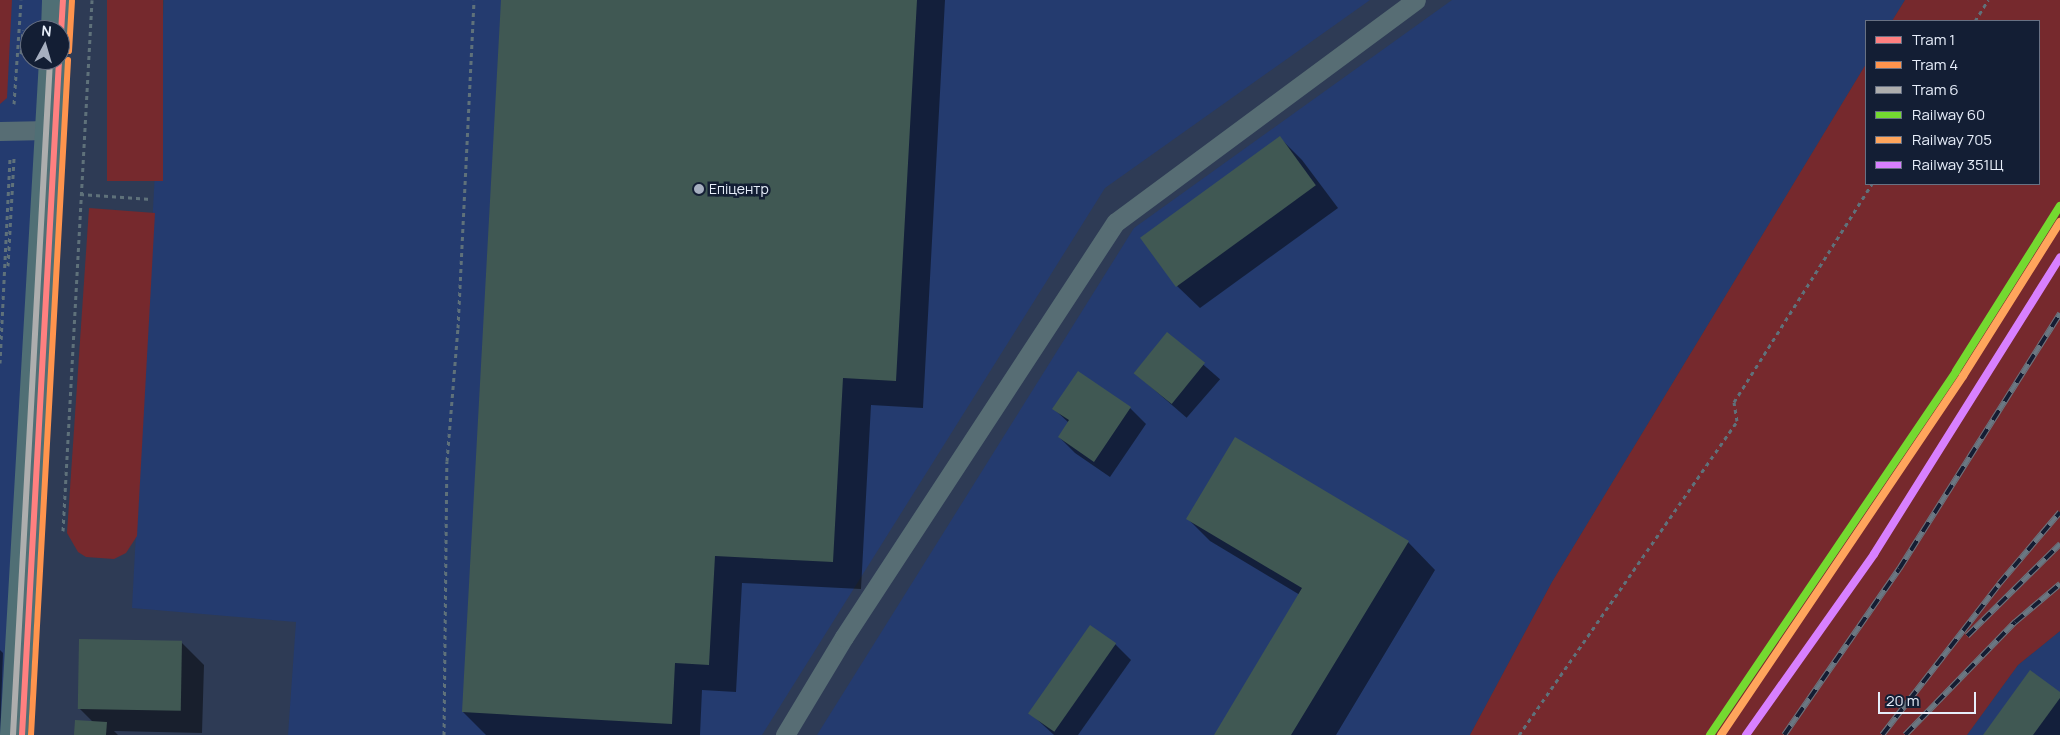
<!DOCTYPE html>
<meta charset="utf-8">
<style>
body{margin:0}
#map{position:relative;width:2060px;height:735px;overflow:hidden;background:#2e3b55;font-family:Manrope,sans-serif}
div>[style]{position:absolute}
.built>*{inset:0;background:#243b6f}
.green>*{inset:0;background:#76292d;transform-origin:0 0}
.shadow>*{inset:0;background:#0007;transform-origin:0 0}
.building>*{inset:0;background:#405853;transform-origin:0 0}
.path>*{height:3px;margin-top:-1.5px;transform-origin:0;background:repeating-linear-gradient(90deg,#5f717a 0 4px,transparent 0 8px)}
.lane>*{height:19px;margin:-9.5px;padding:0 9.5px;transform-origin:9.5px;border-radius:9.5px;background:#576d74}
.secondary>*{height:28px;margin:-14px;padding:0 14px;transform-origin:14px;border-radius:14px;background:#506f75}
.rail>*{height:5.5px;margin-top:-2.75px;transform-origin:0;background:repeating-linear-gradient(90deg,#131e34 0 11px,#697883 0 22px);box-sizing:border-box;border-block:1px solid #697883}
.rail-1>*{height:8px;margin:-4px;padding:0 4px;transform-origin:4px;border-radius:4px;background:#74d930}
.rail-2>*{height:8px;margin:-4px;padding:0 4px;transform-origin:4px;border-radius:4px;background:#ffa55c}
.rail-3>*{height:8px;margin:-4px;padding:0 4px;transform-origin:4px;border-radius:4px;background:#d880ff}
.tram-1>*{height:6px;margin:-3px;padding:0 3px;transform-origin:3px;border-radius:3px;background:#ff8080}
.tram-2>*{height:6px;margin:-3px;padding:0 3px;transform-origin:3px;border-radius:3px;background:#ff944d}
.tram-3>*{height:6px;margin:-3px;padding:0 3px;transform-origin:3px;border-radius:3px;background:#aeaeae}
.dots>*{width:14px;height:14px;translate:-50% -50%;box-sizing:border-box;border:2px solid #131e34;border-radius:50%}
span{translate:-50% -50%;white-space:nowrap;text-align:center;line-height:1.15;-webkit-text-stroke:5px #131e34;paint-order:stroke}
.poi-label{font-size:14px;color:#e7eefa}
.left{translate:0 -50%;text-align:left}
.legend{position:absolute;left:1865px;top:20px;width:175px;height:165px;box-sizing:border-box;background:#131e34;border:1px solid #687183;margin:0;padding:6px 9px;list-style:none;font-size:15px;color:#e7eefa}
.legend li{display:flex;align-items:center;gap:10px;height:25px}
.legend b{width:25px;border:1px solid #687183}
.north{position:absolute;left:20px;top:20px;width:50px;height:50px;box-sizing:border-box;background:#131e34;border:1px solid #687183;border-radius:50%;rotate:6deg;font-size:14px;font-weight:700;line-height:20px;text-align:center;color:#e7eefa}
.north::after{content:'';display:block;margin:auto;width:18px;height:22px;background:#a6afc0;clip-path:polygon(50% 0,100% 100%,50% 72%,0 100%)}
.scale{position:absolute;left:1878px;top:692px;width:98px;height:22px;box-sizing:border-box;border:2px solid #e7eefa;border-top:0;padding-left:6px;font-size:15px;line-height:18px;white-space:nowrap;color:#e7eefa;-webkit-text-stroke:4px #131e34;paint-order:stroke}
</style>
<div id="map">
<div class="built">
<i style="clip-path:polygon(0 0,59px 0,57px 30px,30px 30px,30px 60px,55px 60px,13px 735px,0 735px)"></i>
<i style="clip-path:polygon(164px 0,1370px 0,1105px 188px,762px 735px,288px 735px,296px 622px,132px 608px)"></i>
<i style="clip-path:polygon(1452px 0,1905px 0,1892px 21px,1866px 21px,1866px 64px,1552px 582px,1470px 735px,817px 735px,1134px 228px)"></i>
<i style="clip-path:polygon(2060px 631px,2060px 735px,1967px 735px,2018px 665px)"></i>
</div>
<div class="green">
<i style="clip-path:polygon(0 0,12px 0,7px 98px,0 104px)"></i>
<i style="left:107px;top:0;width:56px;height:181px"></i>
<i style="clip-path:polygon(1905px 0,2060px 0,2060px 631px,2018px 665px,1967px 735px,1470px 735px,1552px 582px,1866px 64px,1866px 184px,2039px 184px,2039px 21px,1892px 21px)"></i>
<i style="clip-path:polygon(89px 208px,155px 213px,137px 536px,126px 553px,114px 559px,86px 557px,78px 552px,67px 533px)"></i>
</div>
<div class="shadow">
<i style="clip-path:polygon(503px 0,945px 0,923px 408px,871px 405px,861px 589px,742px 583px,736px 692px,702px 690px,700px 735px,486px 735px,463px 712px)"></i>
<i style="clip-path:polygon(1280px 138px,1302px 160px,1338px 208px,1200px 308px,1177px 286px)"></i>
<i style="left:1168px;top:334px;width:69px;height:51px;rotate:41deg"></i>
<i style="clip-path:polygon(1078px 373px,1130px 408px,1146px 424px,1110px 477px,1075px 453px,1059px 437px,1069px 423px,1054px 409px)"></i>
<i style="clip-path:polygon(1187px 518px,1408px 542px,1435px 570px,1336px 735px,1215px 735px,1300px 595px,1210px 541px)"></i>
<i style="clip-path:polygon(182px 643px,204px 665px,202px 733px,114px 731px,118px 735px,75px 735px,94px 723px,79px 708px)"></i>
<i style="clip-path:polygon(1115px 644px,1131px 660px,1078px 735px,1054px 735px,1030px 713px)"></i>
<i style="clip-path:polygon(0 650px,3px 653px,0 735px)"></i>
<i style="clip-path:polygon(2060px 693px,2060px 735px,1985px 735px)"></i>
</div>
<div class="building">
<i style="clip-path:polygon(501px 0,917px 0,896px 381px,843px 378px,833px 562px,715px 556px,709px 665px,675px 663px,672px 724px,462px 712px)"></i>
<i style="left:1280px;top:136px;width:61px;height:173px;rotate:54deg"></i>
<i style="left:1167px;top:332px;width:49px;height:53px;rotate:39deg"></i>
<i style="clip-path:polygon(1078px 371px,1131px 407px,1094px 462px,1058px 437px,1069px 420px,1052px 409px)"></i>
<i style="clip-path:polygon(1235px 437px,1409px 541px,1291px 735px,1214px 735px,1302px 588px,1186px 519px)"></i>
<i style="left:1090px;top:625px;width:32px;height:108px;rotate:35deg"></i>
<i style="left:79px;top:639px;width:103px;height:70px;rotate:1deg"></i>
<i style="clip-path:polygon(2030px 670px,2060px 692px,2060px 698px,2033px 735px,1983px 735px)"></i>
<i style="clip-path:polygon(75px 720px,107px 722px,106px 735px,74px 735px)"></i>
</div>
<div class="path">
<i style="left:1975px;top:21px;width:25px;rotate:-58deg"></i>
<i style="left:21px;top:54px;width:24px;rotate:-85deg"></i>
<i style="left:14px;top:104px;width:104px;rotate:-86.1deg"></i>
<i style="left:80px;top:194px;width:71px;rotate:4deg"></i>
<i style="left:8px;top:266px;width:108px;rotate:-86.8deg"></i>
<i style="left:0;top:363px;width:205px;rotate:-87.2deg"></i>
<i style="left:63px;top:531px;width:532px;rotate:-86.87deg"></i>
<i style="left:444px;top:735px;width:274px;rotate:-89.4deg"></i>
<i style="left:447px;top:461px;width:133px;rotate:-85.3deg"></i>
<i style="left:458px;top:328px;width:328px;rotate:-87.2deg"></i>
<i style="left:1519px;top:735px;width:382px;rotate:-55.2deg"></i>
<i style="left:1737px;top:421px;width:19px;rotate:-99deg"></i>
<i style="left:1734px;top:402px;width:258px;rotate:-57.7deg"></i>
</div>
<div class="lane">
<i style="left:0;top:131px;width:48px;rotate:-1.2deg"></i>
<i style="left:785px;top:735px;width:114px;rotate:-59deg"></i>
<i style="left:844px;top:637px;width:496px;rotate:-56.8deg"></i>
<i style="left:1116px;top:222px;width:373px;rotate:-36.5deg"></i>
</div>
<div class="secondary">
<i style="left:55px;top:30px;width:30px;rotate:-88deg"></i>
<i style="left:14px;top:735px;width:676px;rotate:-86.69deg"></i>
</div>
<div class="rail">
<i style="left:1967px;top:636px;width:131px;rotate:-44.7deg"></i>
<i style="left:1784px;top:735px;width:202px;rotate:-55.3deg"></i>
<i style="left:1899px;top:569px;width:302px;rotate:-57.8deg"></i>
<i style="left:1882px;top:735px;width:191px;rotate:-52.2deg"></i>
<i style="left:1999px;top:584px;width:94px;rotate:-49.7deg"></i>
<i style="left:1905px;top:735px;width:158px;rotate:-45.8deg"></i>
<i style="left:2015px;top:622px;width:59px;rotate:-40.2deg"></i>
</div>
<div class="rail-1">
<i style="left:1710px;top:735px;width:439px;rotate:-55.9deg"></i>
<i style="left:1956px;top:371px;width:195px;rotate:-57.8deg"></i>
</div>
<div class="rail-2">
<i style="left:1721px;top:735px;width:433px;rotate:-56deg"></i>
<i style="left:1963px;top:376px;width:182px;rotate:-57.8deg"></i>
</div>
<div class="rail-3">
<i style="left:1746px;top:735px;width:222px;rotate:-54.7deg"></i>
<i style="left:1874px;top:554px;width:350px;rotate:-57.9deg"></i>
</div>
<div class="tram-1">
<i style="left:60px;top:50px;width:50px;rotate:-86.6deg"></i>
<i style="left:22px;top:735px;width:676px;rotate:-86.86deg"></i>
</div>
<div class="tram-2">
<i style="left:69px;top:51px;width:50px;rotate:-86.6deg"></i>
<i style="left:31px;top:735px;width:676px;rotate:-86.86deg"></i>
</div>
<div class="tram-3">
<i style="left:13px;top:735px;width:676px;rotate:-86.86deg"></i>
</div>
<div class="dots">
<i style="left:699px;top:189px;background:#a6afc0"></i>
</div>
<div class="poi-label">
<span class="left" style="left:709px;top:189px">Епіцентр</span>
</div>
<ul class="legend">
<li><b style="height:6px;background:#ff8080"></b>Tram 1</li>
<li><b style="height:6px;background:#ff944d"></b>Tram 4</li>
<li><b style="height:6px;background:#aeaeae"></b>Tram 6</li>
<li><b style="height:6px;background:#74d930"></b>Railway 60</li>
<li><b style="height:6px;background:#ffa55c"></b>Railway 705</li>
<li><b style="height:6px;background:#d880ff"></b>Railway 351Щ</li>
</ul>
<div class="north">N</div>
<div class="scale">20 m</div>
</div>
